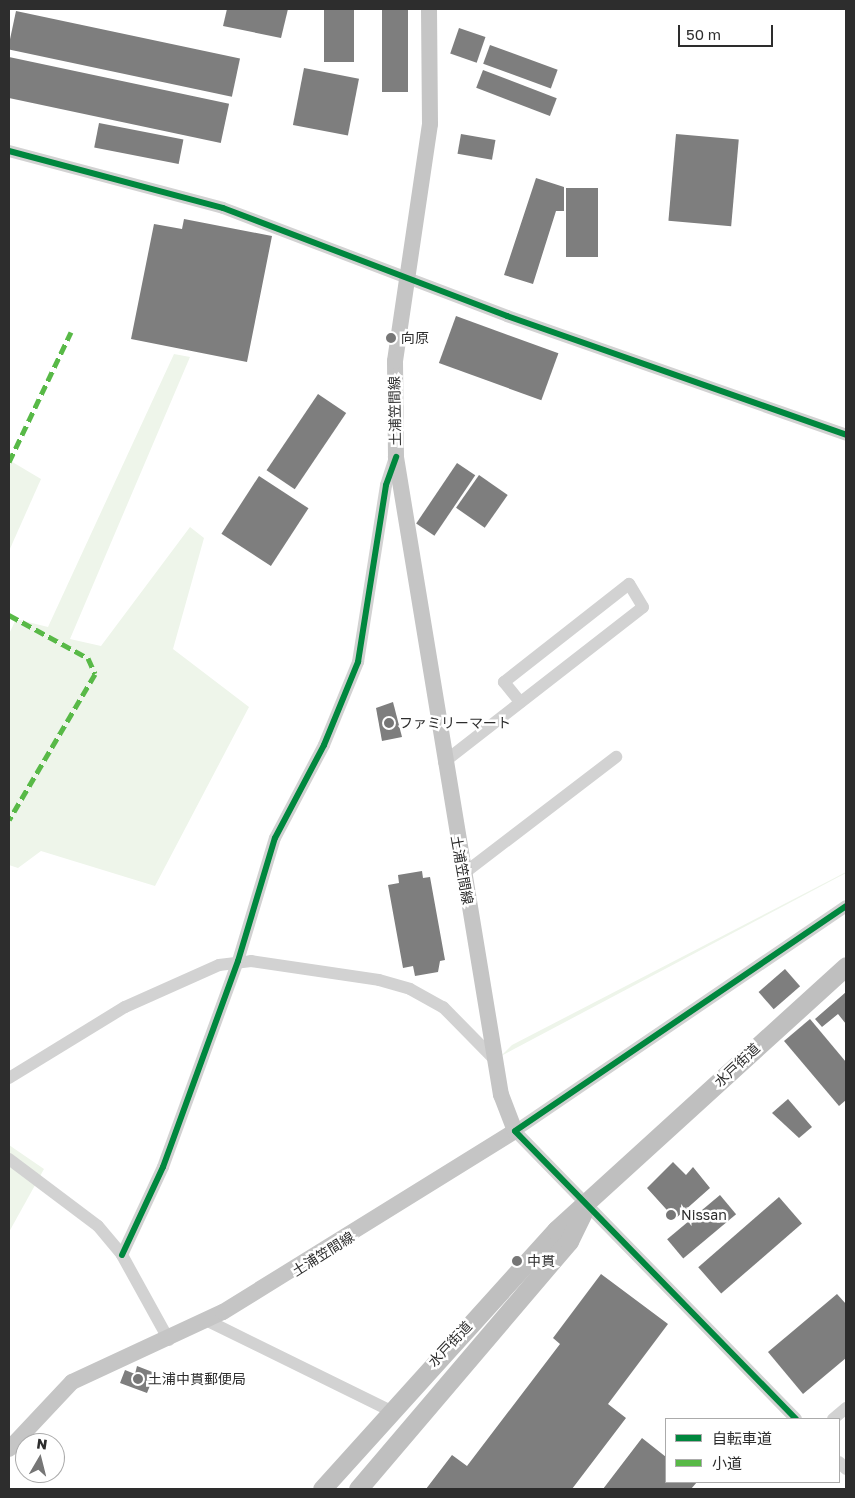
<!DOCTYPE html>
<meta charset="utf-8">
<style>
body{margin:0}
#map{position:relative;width:855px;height:1498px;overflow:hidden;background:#fff;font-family:"Golos Text","Noto Sans JP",sans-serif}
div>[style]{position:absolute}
.green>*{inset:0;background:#eef5ea}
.building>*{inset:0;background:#7e7e7e;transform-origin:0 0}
.minor>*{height:12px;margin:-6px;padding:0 6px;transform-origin:6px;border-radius:6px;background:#d2d2d2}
.major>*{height:16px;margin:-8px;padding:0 8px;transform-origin:8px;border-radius:8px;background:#c5c5c5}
.highway>*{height:19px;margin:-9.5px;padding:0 9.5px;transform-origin:9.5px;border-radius:9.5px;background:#bfbfbf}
.quiet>*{height:5px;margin-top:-2.5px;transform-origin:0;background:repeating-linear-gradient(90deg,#58b947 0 10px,transparent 0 15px)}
.cycleway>*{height:6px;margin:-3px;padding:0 3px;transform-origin:3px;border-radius:3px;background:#00873e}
.dots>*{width:14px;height:14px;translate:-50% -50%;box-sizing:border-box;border:2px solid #fff;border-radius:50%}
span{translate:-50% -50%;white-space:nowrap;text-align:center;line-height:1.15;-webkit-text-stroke:5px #fff;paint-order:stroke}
.poi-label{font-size:14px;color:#2d2d2d}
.left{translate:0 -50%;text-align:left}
.street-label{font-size:14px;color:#2d2d2d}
.frame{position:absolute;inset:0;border:10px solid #2d2d2d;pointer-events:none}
.legend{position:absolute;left:665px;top:1418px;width:175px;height:65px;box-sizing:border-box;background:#fff;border:1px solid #ababab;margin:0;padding:6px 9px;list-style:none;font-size:15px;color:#2d2d2d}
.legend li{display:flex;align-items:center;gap:10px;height:25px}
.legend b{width:25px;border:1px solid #ababab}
.north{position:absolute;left:15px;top:1433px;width:50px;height:50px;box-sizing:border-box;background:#fff;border:1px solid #ababab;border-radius:50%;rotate:8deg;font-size:14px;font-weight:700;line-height:20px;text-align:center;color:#2d2d2d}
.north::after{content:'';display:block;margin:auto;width:18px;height:22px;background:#767676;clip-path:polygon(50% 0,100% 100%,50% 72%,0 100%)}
.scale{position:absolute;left:678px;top:25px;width:95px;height:22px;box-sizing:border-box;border:2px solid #2d2d2d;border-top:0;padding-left:6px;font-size:15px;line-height:18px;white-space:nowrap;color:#2d2d2d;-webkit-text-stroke:4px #fff;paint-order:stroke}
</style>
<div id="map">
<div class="green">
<i style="clip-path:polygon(174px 354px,190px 357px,70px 639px,101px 646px,190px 527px,204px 538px,173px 649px,249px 707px,155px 886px,41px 851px,18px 868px,9px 865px,9px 634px,16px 619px,48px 627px)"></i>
<i style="clip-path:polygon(9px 460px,41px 479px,9px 551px)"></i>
<i style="clip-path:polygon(846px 872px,846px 873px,501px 1056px,512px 1045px)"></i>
<i style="clip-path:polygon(9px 1145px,44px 1169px,9px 1232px)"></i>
</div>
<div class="building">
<i style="clip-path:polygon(227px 9px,288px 9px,281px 38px,223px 26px)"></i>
<i style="left:324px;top:9px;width:30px;height:53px"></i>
<i style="left:382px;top:9px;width:26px;height:83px"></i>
<i style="left:16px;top:11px;width:229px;height:39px;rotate:12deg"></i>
<i style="left:459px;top:28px;width:28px;height:27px;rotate:19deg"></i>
<i style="left:490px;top:45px;width:72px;height:20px;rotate:20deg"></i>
<i style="left:9px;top:57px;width:225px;height:40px;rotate:12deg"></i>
<i style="left:304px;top:68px;width:56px;height:58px;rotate:11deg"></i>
<i style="left:483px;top:70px;width:79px;height:19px;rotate:21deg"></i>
<i style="left:99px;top:123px;width:86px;height:25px;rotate:11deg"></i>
<i style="left:461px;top:134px;width:35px;height:20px;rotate:10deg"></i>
<i style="left:676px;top:134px;width:63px;height:87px;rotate:5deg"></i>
<i style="clip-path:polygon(536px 178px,564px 187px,564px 211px,556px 211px,533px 284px,504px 275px)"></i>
<i style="left:566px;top:188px;width:32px;height:69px"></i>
<i style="clip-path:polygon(184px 219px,272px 236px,247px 362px,131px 339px,154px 224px,182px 229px)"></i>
<i style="left:456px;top:316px;width:109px;height:50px;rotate:20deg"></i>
<i style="left:318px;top:394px;width:34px;height:92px;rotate:34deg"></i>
<i style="left:457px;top:463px;width:22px;height:73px;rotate:34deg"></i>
<i style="left:479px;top:475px;width:35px;height:40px;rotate:35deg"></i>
<i style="left:259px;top:476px;width:59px;height:69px;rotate:33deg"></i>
<i style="clip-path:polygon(393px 702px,402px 737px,382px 741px,376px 708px)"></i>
<i style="clip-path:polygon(422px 871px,423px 878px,430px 877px,445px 960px,440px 961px,438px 972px,415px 976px,413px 966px,403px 968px,388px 885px,399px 883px,398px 875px)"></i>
<i style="left:785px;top:969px;width:23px;height:35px;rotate:49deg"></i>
<i style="clip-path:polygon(846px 992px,846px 1024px,838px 1014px,822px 1027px,815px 1019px)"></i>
<i style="clip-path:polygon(810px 1019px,846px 1062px,846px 1100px,839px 1106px,784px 1041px)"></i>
<i style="clip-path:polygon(788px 1099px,812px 1127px,799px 1138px,772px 1113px)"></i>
<i style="clip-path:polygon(673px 1162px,686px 1175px,693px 1167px,710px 1188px,675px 1219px,647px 1188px)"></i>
<i style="left:720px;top:1195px;width:25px;height:69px;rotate:50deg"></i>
<i style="left:779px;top:1197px;width:35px;height:107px;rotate:49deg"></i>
<i style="clip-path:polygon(601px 1274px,668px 1324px,608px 1404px,626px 1418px,572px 1489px,426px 1489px,452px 1455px,467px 1466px,560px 1344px,553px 1338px)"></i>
<i style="clip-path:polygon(837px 1294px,846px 1304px,846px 1358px,803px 1394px,768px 1352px)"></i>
<i style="clip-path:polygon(137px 1366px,155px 1373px,147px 1393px,120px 1383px,125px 1370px,135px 1374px)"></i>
<i style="clip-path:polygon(642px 1438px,666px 1457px,666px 1482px,697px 1482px,691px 1489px,603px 1489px)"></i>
</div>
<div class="minor">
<i style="left:9px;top:151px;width:221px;rotate:14.9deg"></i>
<i style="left:223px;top:208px;width:304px;rotate:20.8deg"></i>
<i style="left:507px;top:316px;width:359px;rotate:19.3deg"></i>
<i style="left:444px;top:762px;width:252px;rotate:-37.9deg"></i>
<i style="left:643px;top:607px;width:27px;rotate:-121deg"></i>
<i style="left:629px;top:584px;width:159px;rotate:141.9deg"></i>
<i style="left:504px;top:682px;width:26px;rotate:51deg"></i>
<i style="left:463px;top:874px;width:193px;rotate:-37.4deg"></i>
<i style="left:9px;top:1078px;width:136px;rotate:-31.5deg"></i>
<i style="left:125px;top:1007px;width:103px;rotate:-24.1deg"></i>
<i style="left:219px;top:965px;width:32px;rotate:-7deg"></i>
<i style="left:251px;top:961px;width:129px;rotate:8.4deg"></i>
<i style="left:379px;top:980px;width:32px;rotate:16deg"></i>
<i style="left:410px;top:989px;width:38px;rotate:29deg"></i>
<i style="left:443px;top:1007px;width:74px;rotate:45.5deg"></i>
<i style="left:9px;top:1159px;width:111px;rotate:37deg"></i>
<i style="left:98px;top:1226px;width:38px;rotate:50deg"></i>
<i style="left:122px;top:1255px;width:97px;rotate:61.1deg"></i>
<i style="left:122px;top:1255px;width:97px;rotate:-65deg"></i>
<i style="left:163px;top:1167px;width:219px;rotate:-70deg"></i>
<i style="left:238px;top:961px;width:128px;rotate:-73.3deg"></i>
<i style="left:275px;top:838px;width:105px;rotate:-62.2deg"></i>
<i style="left:324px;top:745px;width:90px;rotate:-67.7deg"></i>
<i style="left:358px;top:662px;width:179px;rotate:-81deg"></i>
<i style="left:386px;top:485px;width:28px;rotate:-72deg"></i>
<i style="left:208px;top:1321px;width:202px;rotate:26.2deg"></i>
<i style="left:796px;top:1419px;width:402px;rotate:-134.3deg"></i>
<i style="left:515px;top:1131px;width:400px;rotate:-34.2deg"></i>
<i style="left:833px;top:1419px;width:17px;rotate:-40deg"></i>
<i style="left:839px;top:1462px;width:10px;rotate:45deg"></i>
</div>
<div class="major">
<i style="left:9px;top:1449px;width:92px;rotate:-46.8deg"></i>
<i style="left:72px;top:1382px;width:166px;rotate:-24.9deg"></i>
<i style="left:223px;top:1312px;width:344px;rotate:-31.8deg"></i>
<i style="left:515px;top:1131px;width:39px;rotate:-111deg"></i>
<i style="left:501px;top:1095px;width:647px;rotate:-99.35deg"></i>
<i style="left:396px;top:457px;width:96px;rotate:-90.6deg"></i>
<i style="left:395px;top:361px;width:240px;rotate:-81.6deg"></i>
<i style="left:430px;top:124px;width:115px;rotate:-90.5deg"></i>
</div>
<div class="highway">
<i style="left:322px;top:1489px;width:349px;rotate:-47.9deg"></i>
<i style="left:556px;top:1230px;width:392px;rotate:-42.3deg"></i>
<i style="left:358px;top:1489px;width:326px;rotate:-49.6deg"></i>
<i style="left:569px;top:1241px;width:32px;rotate:-64deg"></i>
</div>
<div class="quiet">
<i style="left:9px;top:462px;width:144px;rotate:-64.5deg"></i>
<i style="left:9px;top:615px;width:90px;rotate:28.6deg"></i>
<i style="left:88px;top:658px;width:17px;rotate:66deg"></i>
<i style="left:95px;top:674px;width:169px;rotate:120.5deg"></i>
</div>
<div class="cycleway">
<i style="left:9px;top:151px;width:221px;rotate:14.9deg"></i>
<i style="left:223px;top:208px;width:304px;rotate:20.8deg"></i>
<i style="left:507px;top:316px;width:359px;rotate:19.3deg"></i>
<i style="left:122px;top:1255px;width:97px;rotate:-65deg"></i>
<i style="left:163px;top:1167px;width:219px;rotate:-70deg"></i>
<i style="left:238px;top:961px;width:128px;rotate:-73.3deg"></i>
<i style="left:275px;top:838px;width:105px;rotate:-62.2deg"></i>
<i style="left:324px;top:745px;width:90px;rotate:-67.7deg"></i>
<i style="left:358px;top:662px;width:179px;rotate:-81deg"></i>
<i style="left:386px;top:485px;width:30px;rotate:-70deg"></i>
<i style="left:796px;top:1419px;width:402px;rotate:-134.3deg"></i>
<i style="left:515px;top:1131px;width:400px;rotate:-34.2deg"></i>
</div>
<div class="dots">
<i style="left:391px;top:338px;background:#767676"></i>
<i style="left:389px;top:723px;background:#767676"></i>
<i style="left:671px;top:1215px;background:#767676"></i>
<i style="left:517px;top:1261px;background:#767676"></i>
<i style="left:138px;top:1379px;background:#767676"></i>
</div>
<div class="poi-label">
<span class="left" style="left:401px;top:338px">向原</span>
<span class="left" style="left:399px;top:723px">ファミリーマート</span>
<span class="left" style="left:681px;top:1215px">Nissan</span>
<span class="left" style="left:527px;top:1261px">中貫</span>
<span class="left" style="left:148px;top:1379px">土浦中貫郵便局</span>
</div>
<div class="street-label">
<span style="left:395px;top:411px;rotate:-91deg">土浦笠間線</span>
<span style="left:462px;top:870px;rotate:80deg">土浦笠間線</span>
<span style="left:737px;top:1065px;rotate:-43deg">水戸街道</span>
<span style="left:323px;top:1254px;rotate:-32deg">土浦笠間線</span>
<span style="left:450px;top:1344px;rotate:-47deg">水戸街道</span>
</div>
<div class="frame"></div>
<ul class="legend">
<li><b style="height:6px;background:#00873e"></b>自転車道</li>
<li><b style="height:6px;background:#58b947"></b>小道</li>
</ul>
<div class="north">N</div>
<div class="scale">50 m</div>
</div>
